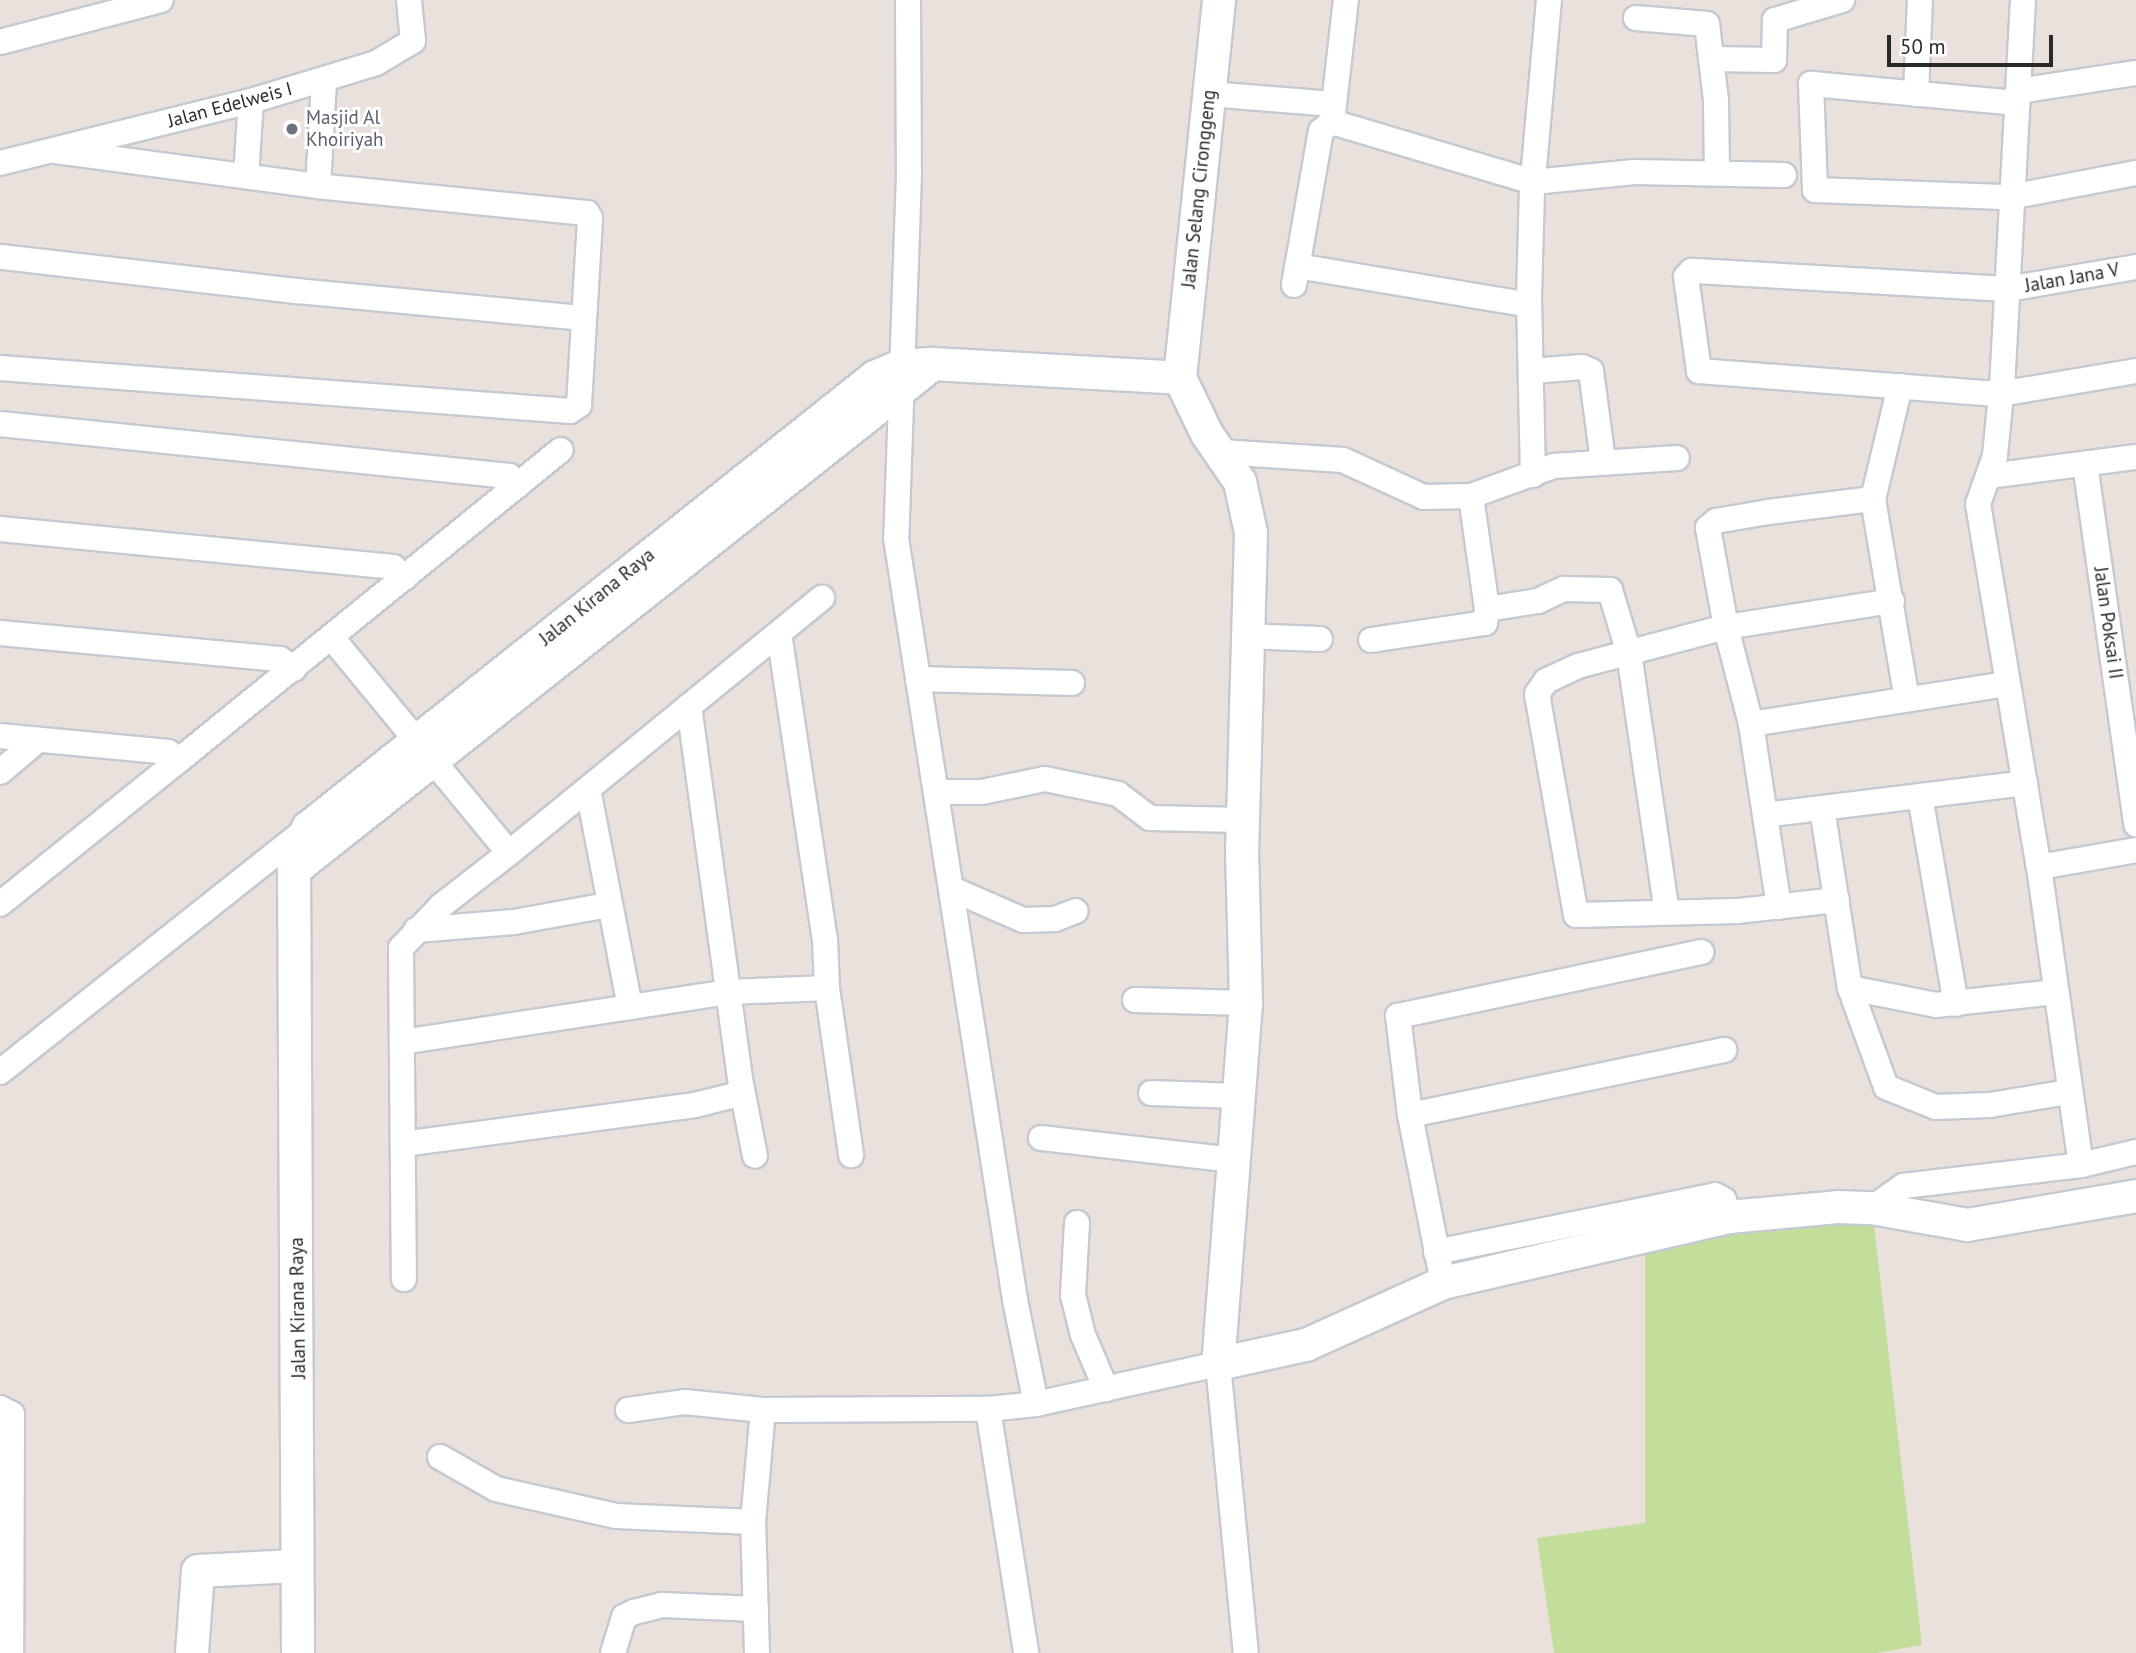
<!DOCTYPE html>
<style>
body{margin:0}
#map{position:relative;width:2136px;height:1653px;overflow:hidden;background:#ebe1dc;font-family:"PT Sans",sans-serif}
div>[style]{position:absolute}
.green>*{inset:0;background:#c3de9b}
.roads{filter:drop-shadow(2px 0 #c4cad2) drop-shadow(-2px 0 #c4cad2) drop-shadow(0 2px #c4cad2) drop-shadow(0 -2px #c4cad2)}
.minor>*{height:24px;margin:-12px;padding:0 12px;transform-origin:12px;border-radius:12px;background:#fff}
.tertiary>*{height:32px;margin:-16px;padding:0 16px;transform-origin:16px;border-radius:16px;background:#fff}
.dots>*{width:19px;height:19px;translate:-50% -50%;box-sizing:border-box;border:4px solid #fff;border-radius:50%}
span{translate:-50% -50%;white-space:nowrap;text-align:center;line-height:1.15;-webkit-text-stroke:6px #fff;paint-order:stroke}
.street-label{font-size:19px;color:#292929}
.worship-label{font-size:19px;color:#5b616d}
.left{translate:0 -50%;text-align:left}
.scale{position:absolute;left:1887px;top:35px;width:166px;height:32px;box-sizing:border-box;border:4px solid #292929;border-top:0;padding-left:9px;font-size:21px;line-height:24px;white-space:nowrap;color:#292929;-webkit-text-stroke:5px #fff;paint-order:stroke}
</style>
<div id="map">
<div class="green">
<i style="clip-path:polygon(1872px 1208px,1922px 1645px,1877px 1653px,1554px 1653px,1537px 1538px,1645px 1523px,1645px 1235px)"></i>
</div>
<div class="roads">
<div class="minor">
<i style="left:908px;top:0;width:174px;rotate:89.7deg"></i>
<i style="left:909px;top:174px;width:364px;rotate:92deg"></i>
<i style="left:896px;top:538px;width:771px;rotate:81.12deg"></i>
<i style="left:1015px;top:1300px;width:106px;rotate:78.6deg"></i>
<i style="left:2023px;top:0;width:375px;rotate:93.1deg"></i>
<i style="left:2003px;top:374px;width:82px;rotate:95.6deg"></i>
<i style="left:1995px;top:456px;width:51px;rotate:109.5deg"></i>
<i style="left:1978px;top:504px;width:368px;rotate:80.5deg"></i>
<i style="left:2039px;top:867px;width:301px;rotate:82deg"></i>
<i style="left:1636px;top:18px;width:71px;rotate:4.8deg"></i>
<i style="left:1707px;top:24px;width:78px;rotate:83.3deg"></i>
<i style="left:1716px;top:101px;width:69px;rotate:89.2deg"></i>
<i style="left:0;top:42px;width:166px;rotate:-14.6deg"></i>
<i style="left:1711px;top:59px;width:63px;rotate:0.9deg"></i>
<i style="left:1774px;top:60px;width:40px;rotate:-88.6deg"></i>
<i style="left:1775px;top:20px;width:70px;rotate:-16.6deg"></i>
<i style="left:2018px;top:91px;width:119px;rotate:-8.7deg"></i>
<i style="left:1209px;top:94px;width:125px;rotate:4.6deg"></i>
<i style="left:1916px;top:94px;width:94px;rotate:-87.6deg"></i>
<i style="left:2017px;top:103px;width:207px;rotate:-174.7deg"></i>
<i style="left:1811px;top:84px;width:106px;rotate:87.8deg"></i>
<i style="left:1815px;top:190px;width:195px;rotate:2.1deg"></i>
<i style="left:2010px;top:197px;width:128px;rotate:-10.8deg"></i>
<i style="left:1332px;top:122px;width:210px;rotate:16.6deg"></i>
<i style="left:1533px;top:182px;width:102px;rotate:-5.6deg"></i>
<i style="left:1635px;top:172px;width:149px;rotate:1.2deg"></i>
<i style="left:0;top:163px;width:259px;rotate:-13.9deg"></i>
<i style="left:251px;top:101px;width:131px;rotate:-16.9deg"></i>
<i style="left:376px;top:63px;width:43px;rotate:-30.7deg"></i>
<i style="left:413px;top:41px;width:41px;rotate:-95.6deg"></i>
<i style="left:246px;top:176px;width:75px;rotate:-86.2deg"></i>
<i style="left:318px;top:186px;width:105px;rotate:-86.7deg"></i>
<i style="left:2px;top:257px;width:297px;rotate:6.6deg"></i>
<i style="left:297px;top:291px;width:287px;rotate:5.4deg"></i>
<i style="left:1297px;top:266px;width:235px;rotate:9.5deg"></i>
<i style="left:2136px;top:267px;width:131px;rotate:170.3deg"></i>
<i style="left:2007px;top:289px;width:316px;rotate:-176.7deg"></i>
<i style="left:1692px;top:271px;width:8px;rotate:135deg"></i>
<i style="left:1686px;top:277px;width:95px;rotate:82.1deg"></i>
<i style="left:1699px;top:371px;width:302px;rotate:4.4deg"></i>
<i style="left:2000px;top:394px;width:138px;rotate:-9.6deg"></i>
<i style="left:1294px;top:285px;width:156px;rotate:-80.1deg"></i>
<i style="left:1321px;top:131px;width:14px;rotate:-39deg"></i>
<i style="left:1332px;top:122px;width:123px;rotate:-83.5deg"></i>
<i style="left:0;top:368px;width:572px;rotate:4.31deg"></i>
<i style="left:570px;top:411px;width:11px;rotate:-34deg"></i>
<i style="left:579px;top:405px;width:187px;rotate:-86.6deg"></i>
<i style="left:590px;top:218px;width:6px;rotate:-121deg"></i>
<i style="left:587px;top:213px;width:270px;rotate:-174.3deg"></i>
<i style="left:318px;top:186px;width:266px;rotate:-172.4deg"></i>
<i style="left:1532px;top:371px;width:50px;rotate:-4.6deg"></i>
<i style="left:1582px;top:367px;width:10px;rotate:24deg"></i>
<i style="left:1591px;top:371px;width:91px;rotate:82.4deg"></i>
<i style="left:1900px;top:386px;width:116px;rotate:103.4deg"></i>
<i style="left:1873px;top:499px;width:203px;rotate:80.4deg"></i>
<i style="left:0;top:424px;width:512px;rotate:5.83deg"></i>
<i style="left:509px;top:476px;width:13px;rotate:48deg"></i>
<i style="left:1221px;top:452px;width:122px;rotate:3.8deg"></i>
<i style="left:1343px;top:460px;width:89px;rotate:24.6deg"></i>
<i style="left:1424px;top:497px;width:47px;rotate:-1.2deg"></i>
<i style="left:2085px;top:464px;width:364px;rotate:81.9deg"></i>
<i style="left:1533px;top:475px;width:179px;rotate:-91.3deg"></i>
<i style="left:1529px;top:296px;width:106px;rotate:-88.4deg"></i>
<i style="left:1532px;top:190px;width:191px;rotate:-84.9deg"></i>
<i style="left:1989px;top:476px;width:148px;rotate:-7.4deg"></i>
<i style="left:0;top:529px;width:395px;rotate:5.5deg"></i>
<i style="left:393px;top:567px;width:16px;rotate:43deg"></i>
<i style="left:1487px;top:609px;width:52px;rotate:-8.9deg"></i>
<i style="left:1538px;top:601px;width:29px;rotate:-25deg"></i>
<i style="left:1564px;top:589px;width:46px;rotate:1.2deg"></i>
<i style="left:1610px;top:590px;width:66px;rotate:73.2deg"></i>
<i style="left:1629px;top:653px;width:262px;rotate:81.7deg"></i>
<i style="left:0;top:633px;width:281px;rotate:5.3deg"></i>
<i style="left:280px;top:659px;width:17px;rotate:36deg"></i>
<i style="left:779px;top:633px;width:309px;rotate:81.5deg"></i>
<i style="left:825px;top:939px;width:49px;rotate:87.7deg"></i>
<i style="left:827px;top:988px;width:169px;rotate:81.8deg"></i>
<i style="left:1246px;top:636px;width:74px;rotate:2.3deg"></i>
<i style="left:332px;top:638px;width:278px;rotate:50.5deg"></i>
<i style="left:509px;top:853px;width:86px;rotate:142.1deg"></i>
<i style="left:441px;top:906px;width:58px;rotate:133.6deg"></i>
<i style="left:401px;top:948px;width:331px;rotate:89.5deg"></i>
<i style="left:1371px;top:640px;width:115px;rotate:-8.5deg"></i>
<i style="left:1485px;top:623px;width:14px;rotate:-82deg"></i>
<i style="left:1487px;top:609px;width:114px;rotate:-98.1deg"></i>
<i style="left:1471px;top:496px;width:88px;rotate:-19.9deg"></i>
<i style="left:1554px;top:466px;width:123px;rotate:-3.7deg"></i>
<i style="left:918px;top:679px;width:154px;rotate:1.5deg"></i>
<i style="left:689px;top:706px;width:382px;rotate:82.2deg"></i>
<i style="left:741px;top:1084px;width:73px;rotate:79deg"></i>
<i style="left:1751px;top:724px;width:257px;rotate:-8.9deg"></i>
<i style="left:0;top:736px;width:169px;rotate:5.4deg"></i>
<i style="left:168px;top:752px;width:13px;rotate:42deg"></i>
<i style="left:178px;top:761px;width:493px;rotate:-39.1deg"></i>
<i style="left:0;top:772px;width:50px;rotate:-40.1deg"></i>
<i style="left:588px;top:789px;width:222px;rotate:79.1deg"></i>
<i style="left:937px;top:792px;width:45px"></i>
<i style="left:982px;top:792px;width:64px;rotate:-11.7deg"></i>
<i style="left:1045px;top:779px;width:75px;rotate:11.6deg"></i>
<i style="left:1118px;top:794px;width:40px;rotate:37deg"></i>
<i style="left:1150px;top:818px;width:92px;rotate:1.2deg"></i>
<i style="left:1920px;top:796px;width:211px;rotate:80.2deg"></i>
<i style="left:1822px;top:808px;width:182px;rotate:81.2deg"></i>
<i style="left:1850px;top:988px;width:105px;rotate:70deg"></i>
<i style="left:1886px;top:1087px;width:54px;rotate:21.8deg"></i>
<i style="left:1936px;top:1107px;width:54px;rotate:-2.1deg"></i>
<i style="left:1990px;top:1105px;width:79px;rotate:-9.5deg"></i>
<i style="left:1765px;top:815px;width:262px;rotate:-7deg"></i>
<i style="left:509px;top:853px;width:404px;rotate:-39.2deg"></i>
<i style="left:2039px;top:867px;width:98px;rotate:-9.9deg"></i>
<i style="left:952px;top:889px;width:77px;rotate:23.6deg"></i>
<i style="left:1023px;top:920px;width:32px;rotate:-2deg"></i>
<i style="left:1055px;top:919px;width:22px;rotate:-21deg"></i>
<i style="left:1837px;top:900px;width:101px;rotate:173.7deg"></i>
<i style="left:1737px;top:911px;width:161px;rotate:178.6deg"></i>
<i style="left:1576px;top:915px;width:224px;rotate:-100deg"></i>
<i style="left:1537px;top:694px;width:16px;rotate:-55deg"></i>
<i style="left:1546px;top:681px;width:35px;rotate:-25deg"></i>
<i style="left:1578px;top:666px;width:153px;rotate:-14.8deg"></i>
<i style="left:1726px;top:627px;width:168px;rotate:-8.9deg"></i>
<i style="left:0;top:904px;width:228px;rotate:-38.8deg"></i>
<i style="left:1779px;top:907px;width:185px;rotate:-98.7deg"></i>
<i style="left:1751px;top:724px;width:100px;rotate:-104.5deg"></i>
<i style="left:1726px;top:627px;width:101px;rotate:-100.3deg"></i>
<i style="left:1708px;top:528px;width:11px;rotate:-41deg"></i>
<i style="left:1716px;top:521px;width:53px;rotate:-9.8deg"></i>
<i style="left:1768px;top:512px;width:106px;rotate:-7.1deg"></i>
<i style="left:416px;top:930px;width:98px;rotate:-4.7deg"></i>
<i style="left:514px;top:922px;width:96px;rotate:-10.3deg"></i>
<i style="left:1850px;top:988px;width:88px;rotate:11.2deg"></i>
<i style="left:1936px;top:1005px;width:120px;rotate:-6.2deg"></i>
<i style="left:1135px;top:1000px;width:111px;rotate:1.5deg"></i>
<i style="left:402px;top:1042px;width:331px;rotate:-8.7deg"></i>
<i style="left:729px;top:992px;width:98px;rotate:-2.3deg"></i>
<i style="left:0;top:1072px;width:393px;rotate:-38.4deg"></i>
<i style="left:1151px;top:1093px;width:87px;rotate:2deg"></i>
<i style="left:1410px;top:1115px;width:321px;rotate:-11.7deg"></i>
<i style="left:1041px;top:1138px;width:193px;rotate:6.5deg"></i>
<i style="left:403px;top:1144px;width:295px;rotate:-7.6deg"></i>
<i style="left:695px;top:1105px;width:49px;rotate:-14deg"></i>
<i style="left:1872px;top:1208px;width:38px;rotate:-35deg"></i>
<i style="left:1903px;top:1186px;width:179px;rotate:-6.7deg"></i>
<i style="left:2081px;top:1165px;width:57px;rotate:-13.3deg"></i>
<i style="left:1077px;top:1223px;width:72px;rotate:93.2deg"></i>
<i style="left:1073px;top:1295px;width:41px;rotate:76deg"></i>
<i style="left:1083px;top:1335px;width:59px;rotate:66.9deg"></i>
<i style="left:1436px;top:1252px;width:285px;rotate:-11.5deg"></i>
<i style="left:1715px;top:1195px;width:10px;rotate:29deg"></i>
<i style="left:1724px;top:1200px;width:18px;rotate:74deg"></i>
<i style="left:1443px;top:1283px;width:171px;rotate:-101.1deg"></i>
<i style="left:1410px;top:1115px;width:100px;rotate:-96.9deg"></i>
<i style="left:1398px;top:1016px;width:310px;rotate:-11.9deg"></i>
<i style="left:0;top:1408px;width:13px;rotate:27deg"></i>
<i style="left:12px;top:1414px;width:239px;rotate:90.2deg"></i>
<i style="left:988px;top:1409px;width:247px;rotate:81.1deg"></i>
<i style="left:628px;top:1410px;width:58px;rotate:-8deg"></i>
<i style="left:685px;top:1402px;width:78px;rotate:5.9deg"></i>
<i style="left:440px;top:1457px;width:64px;rotate:29.7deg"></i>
<i style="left:496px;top:1489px;width:123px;rotate:12.7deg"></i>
<i style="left:616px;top:1516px;width:137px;rotate:2.5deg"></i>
<i style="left:613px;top:1653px;width:38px;rotate:-73deg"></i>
<i style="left:624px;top:1617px;width:11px;rotate:-27deg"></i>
<i style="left:634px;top:1612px;width:30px;rotate:-14deg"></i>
<i style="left:663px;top:1605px;width:93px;rotate:2.5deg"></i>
<i style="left:757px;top:1653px;width:131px;rotate:-91.7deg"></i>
<i style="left:753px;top:1522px;width:112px;rotate:-84.9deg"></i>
<i style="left:763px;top:1410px;width:225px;rotate:-0.3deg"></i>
<i style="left:988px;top:1409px;width:48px;rotate:-5.9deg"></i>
<i style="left:1036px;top:1404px;width:186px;rotate:-12.4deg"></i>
<i style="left:1218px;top:1364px;width:290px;rotate:84.5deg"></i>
</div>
<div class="tertiary">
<i style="left:1180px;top:378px;width:62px;rotate:64.3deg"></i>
<i style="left:1207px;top:434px;width:58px;rotate:55.5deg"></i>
<i style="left:1240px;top:482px;width:52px;rotate:77.8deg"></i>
<i style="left:1251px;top:533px;width:317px;rotate:91.6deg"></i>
<i style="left:1242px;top:850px;width:153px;rotate:88.5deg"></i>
<i style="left:1246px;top:1003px;width:362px;rotate:94.4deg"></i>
<i style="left:1218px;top:1364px;width:90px;rotate:-12.2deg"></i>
<i style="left:1306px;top:1345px;width:150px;rotate:-24.3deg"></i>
<i style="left:1443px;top:1283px;width:294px;rotate:-13deg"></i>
<i style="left:1729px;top:1217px;width:109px;rotate:-5.2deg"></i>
<i style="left:1838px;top:1207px;width:34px;rotate:2deg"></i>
<i style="left:1872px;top:1208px;width:97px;rotate:10.1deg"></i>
<i style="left:1967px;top:1225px;width:171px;rotate:-9.7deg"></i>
<i style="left:1180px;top:378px;width:380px;rotate:-84.1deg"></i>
<i style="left:294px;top:870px;width:815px;rotate:-38.37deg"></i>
<i style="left:192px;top:1653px;width:82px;rotate:-85.8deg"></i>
<i style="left:198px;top:1571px;width:97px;rotate:-3deg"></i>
<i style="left:298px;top:1653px;width:783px;rotate:-90.29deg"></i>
<i style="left:294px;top:870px;width:20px;rotate:-81deg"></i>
<i style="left:297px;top:850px;width:25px;rotate:-63deg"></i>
<i style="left:308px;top:828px;width:724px;rotate:-38.5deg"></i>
<i style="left:875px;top:377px;width:28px;rotate:-23deg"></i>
<i style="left:901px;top:366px;width:32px;rotate:-4deg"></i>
<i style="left:933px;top:364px;width:247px;rotate:3.2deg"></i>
</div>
</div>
<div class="dots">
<i style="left:292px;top:129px;background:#6b7280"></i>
</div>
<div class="street-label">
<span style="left:230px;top:105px;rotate:-15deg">Jalan Edelweis I</span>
<span style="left:1199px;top:189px;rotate:-84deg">Jalan Selang Cironggeng</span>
<span style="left:2072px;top:278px;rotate:-10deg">Jalan Jana V</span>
<span style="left:597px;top:597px;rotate:-39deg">Jalan Kirana Raya</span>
<span style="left:2108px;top:623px;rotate:82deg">Jalan Poksai II</span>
<span style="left:298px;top:1308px;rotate:-91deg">Jalan Kirana Raya</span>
</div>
<div class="worship-label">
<span class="left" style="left:306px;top:129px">Masjid Al<br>Khoiriyah</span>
</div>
<div class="scale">50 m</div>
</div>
